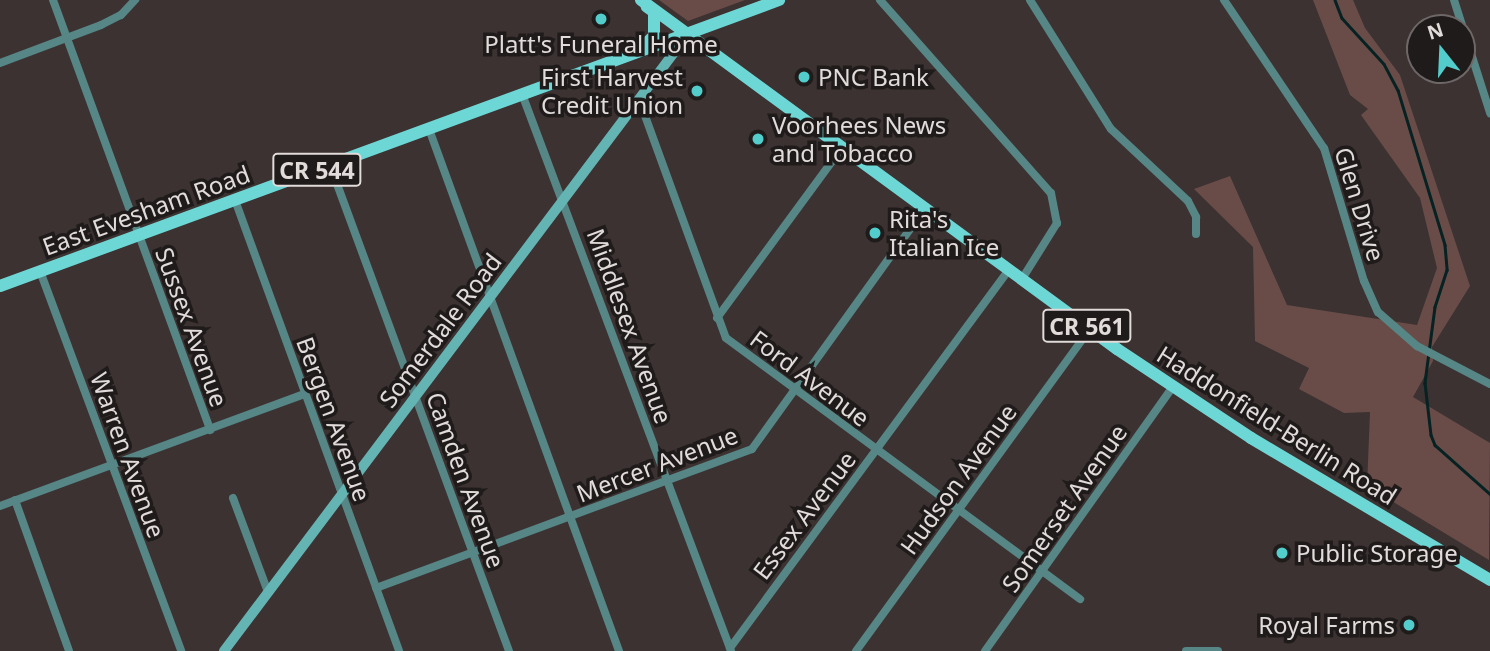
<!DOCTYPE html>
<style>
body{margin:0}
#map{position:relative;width:1490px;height:651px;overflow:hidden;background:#3b3231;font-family:"Noto Sans",sans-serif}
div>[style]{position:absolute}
.green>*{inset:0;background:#694c48}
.stream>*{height:2.5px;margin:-1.25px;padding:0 1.25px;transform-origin:1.25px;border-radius:1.25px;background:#062222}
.street>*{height:8px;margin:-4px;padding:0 4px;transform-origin:4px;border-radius:4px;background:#568685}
.secondary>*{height:10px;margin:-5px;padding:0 5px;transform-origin:5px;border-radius:5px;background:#64b4b3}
.primary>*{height:12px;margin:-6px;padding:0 6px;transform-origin:6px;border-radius:6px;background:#6dd7d6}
.dots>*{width:19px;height:19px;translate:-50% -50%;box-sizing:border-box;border:4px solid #1f1b1a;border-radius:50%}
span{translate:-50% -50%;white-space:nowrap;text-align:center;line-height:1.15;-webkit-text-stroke:7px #1f1b1a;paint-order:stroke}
.shield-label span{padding:2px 5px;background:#1f1b1a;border:2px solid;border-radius:5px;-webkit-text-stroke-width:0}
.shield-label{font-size:23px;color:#e1dbda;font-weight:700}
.poi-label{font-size:24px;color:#e1dbda}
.right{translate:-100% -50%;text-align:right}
.left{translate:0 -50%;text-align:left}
.street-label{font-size:24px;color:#e1dbda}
.north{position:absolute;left:1406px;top:14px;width:70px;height:70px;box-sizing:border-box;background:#1f1b1a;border:2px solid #6d6867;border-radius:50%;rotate:342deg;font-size:19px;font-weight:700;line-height:28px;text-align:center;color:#e1dbda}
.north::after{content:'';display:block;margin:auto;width:24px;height:32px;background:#52cdcc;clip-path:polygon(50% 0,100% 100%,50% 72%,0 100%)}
</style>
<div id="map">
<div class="green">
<i style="clip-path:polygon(659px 0,745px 0,688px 21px)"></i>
<i style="clip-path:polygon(1313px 0,1353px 0,1365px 28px,1400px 75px,1470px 286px,1432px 347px,1433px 361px,1413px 397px,1490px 443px,1489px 560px,1367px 486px,1370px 412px,1344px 413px,1299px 389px,1309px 368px,1255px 341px,1253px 247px,1194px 189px,1230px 176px,1287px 305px,1417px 325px,1437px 268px,1420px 198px,1361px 115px,1368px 109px,1350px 95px)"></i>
</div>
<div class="stream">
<i style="left:1335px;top:0;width:19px;rotate:69deg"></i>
<i style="left:1342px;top:18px;width:62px;rotate:47.6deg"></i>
<i style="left:1384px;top:64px;width:30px;rotate:62deg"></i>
<i style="left:1398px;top:90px;width:162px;rotate:73.1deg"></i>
<i style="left:1445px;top:245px;width:25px;rotate:85deg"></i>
<i style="left:1447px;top:270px;width:39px;rotate:108deg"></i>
<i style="left:1435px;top:307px;width:77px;rotate:97.5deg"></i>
<i style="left:1425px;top:383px;width:52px;rotate:83.4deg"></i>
<i style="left:1431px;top:435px;width:11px;rotate:68deg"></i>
<i style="left:1435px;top:445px;width:74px;rotate:41.7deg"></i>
</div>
<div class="street">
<i style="left:53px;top:0;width:458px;rotate:69.9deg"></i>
<i style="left:880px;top:0;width:258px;rotate:48.5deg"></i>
<i style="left:1051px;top:193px;width:31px;rotate:79deg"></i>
<i style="left:1057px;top:223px;width:66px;rotate:122deg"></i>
<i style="left:1030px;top:0;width:152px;rotate:57.9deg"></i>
<i style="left:1111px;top:129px;width:105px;rotate:43.1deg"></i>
<i style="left:1188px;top:201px;width:18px;rotate:63deg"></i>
<i style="left:1196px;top:217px;width:17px;rotate:90deg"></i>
<i style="left:1224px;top:0;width:179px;rotate:56deg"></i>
<i style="left:1324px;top:148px;width:139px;rotate:73.3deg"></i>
<i style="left:1364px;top:281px;width:34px;rotate:66deg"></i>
<i style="left:1378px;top:312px;width:52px;rotate:41.1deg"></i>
<i style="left:1417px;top:346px;width:82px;rotate:27.5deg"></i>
<i style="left:1454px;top:0;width:119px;rotate:72.3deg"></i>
<i style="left:0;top:63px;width:108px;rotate:-20.6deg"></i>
<i style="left:101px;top:25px;width:22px;rotate:-27deg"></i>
<i style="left:121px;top:15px;width:21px;rotate:-47deg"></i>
<i style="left:522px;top:94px;width:595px;rotate:69.43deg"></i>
<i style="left:640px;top:102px;width:251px;rotate:70deg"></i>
<i style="left:726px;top:338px;width:440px;rotate:36.4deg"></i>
<i style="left:429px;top:129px;width:556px;rotate:70deg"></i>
<i style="left:330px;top:165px;width:518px;rotate:69.78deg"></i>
<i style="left:235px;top:200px;width:480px;rotate:70deg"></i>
<i style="left:40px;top:271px;width:405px;rotate:69.6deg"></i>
<i style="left:717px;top:318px;width:211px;rotate:-53.7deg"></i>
<i style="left:233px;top:498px;width:100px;rotate:69.6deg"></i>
<i style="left:15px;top:500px;width:160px;rotate:70.3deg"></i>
<i style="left:0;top:506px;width:324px;rotate:-20.2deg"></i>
<i style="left:376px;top:588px;width:401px;rotate:-20.3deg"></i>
<i style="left:752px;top:449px;width:297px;rotate:-54.3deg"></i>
<i style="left:730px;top:648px;width:471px;rotate:-53.6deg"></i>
<i style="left:856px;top:651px;width:398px;rotate:-54deg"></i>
<i style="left:985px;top:651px;width:325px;rotate:-54.6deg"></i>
<i style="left:1186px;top:651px;width:32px"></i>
</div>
<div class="secondary">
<i style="left:224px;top:651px;width:772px;rotate:-53.06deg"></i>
</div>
<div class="primary">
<i style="left:641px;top:0;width:590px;rotate:36.25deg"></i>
<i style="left:1117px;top:349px;width:161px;rotate:33.6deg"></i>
<i style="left:1251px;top:438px;width:278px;rotate:30.7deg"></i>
<i style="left:640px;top:49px;width:19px;rotate:-43deg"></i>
<i style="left:654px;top:36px;width:24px;rotate:-90deg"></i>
<i style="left:654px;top:12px;width:9px;rotate:-144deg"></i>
<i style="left:0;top:286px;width:830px;rotate:-20.16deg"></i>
</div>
<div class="dots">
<i style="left:601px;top:19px;background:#52cdcc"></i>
<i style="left:804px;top:77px;background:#52cdcc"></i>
<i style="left:697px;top:91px;background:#52cdcc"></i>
<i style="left:758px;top:139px;background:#52cdcc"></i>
<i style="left:875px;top:233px;background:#52cdcc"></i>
<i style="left:1282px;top:553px;background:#52cdcc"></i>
<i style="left:1409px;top:625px;background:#52cdcc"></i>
</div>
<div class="shield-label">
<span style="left:317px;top:170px">CR 544</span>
<span style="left:1087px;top:326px">CR 561</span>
</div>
<div class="poi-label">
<span style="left:601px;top:44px">Platt's Funeral Home</span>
<span class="right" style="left:683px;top:91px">First Harvest<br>Credit Union</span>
<span class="left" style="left:818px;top:77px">PNC Bank</span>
<span class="left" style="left:772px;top:139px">Voorhees News<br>and Tobacco</span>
<span class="left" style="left:889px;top:233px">Rita's<br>Italian Ice</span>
<span class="left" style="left:1296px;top:553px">Public Storage</span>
<span class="right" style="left:1395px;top:625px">Royal Farms</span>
</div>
<div class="street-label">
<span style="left:1360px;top:204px;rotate:73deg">Glen Drive</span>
<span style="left:146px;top:210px;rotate:-20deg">East Evesham Road</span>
<span style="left:630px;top:326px;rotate:70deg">Middlesex Avenue</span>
<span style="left:192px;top:327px;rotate:70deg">Sussex Avenue</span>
<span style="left:440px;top:330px;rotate:-53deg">Somerdale Road</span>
<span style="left:810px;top:378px;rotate:37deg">Ford Avenue</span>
<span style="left:334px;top:419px;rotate:70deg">Bergen Avenue</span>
<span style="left:1277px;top:425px;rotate:32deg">Haddonfield-Berlin Road</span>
<span style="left:128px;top:455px;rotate:70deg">Warren Avenue</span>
<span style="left:657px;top:464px;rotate:-21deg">Mercer Avenue</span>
<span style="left:958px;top:479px;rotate:-54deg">Hudson Avenue</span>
<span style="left:466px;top:480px;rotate:70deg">Camden Avenue</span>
<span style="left:1064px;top:508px;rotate:-55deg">Somerset Avenue</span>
<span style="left:804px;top:515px;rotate:-53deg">Essex Avenue</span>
</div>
<div class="north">N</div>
</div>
